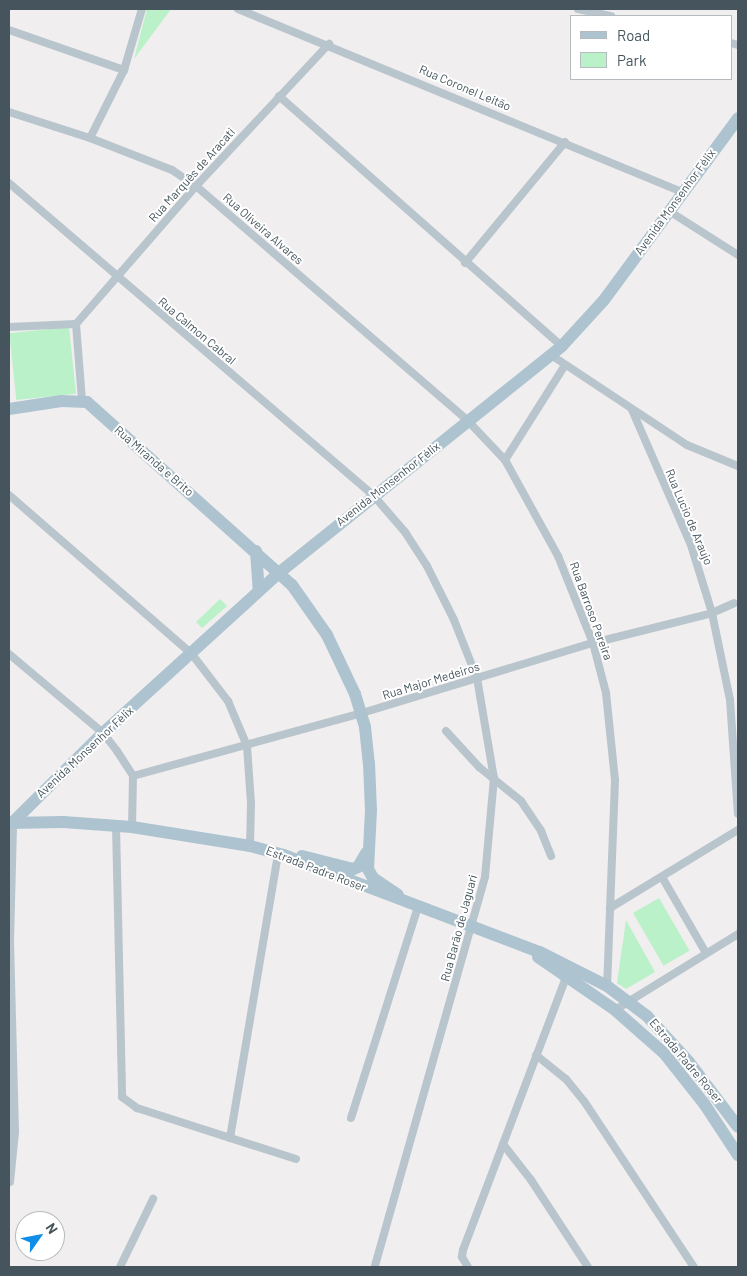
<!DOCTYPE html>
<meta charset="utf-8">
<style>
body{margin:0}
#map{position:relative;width:747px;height:1276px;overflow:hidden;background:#f1eeef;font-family:Barlow,sans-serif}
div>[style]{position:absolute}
.green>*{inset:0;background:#baf1c8;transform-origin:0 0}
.minor>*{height:8px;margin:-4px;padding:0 4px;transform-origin:4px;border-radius:4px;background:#b9c5cc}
.tertiary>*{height:10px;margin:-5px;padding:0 5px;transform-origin:5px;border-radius:5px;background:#b9c5cc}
.primary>*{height:12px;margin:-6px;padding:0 6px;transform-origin:6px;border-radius:6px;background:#adc3cf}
span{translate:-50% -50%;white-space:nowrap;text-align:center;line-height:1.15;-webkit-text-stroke:4px #fff;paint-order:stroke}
.street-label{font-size:12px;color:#46555d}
.frame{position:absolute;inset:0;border:10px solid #46555d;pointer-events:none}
.legend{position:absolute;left:570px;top:15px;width:162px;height:65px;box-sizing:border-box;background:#fff;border:1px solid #b5bbbe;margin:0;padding:6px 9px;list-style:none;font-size:15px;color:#46555d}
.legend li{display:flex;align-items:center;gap:10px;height:25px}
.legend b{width:25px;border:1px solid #b5bbbe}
.north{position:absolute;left:15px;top:1211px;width:50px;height:50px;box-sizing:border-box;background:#fff;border:1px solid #b5bbbe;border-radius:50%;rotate:57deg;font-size:14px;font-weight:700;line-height:20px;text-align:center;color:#46555d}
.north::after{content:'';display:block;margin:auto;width:18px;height:22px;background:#108de9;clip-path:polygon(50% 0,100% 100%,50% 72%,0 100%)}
</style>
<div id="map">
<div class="green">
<i style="clip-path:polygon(147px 9px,171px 9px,134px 59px)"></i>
<i style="left:69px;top:327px;width:67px;height:60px;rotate:84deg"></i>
<i style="clip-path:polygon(220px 599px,227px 606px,202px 628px,196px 622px)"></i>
<i style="left:659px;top:898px;width:61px;height:30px;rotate:60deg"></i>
<i style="clip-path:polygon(626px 920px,655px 972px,626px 989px,617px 983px)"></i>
</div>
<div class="minor">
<i style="left:238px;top:9px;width:480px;rotate:22.4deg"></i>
<i style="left:578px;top:9px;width:34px;rotate:12deg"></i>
<i style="left:9px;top:30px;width:122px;rotate:19.2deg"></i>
<i style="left:731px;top:43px;width:7px;rotate:16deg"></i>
<i style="left:279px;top:96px;width:378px;rotate:41.5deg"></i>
<i style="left:9px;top:112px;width:85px;rotate:17.8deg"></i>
<i style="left:90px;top:138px;width:88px;rotate:21.3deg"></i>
<i style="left:172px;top:170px;width:29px;rotate:34deg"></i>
<i style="left:196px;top:186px;width:359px;rotate:40.8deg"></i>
<i style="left:468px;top:421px;width:54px;rotate:46.5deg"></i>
<i style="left:505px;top:460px;width:110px;rotate:61.1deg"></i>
<i style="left:558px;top:556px;width:94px;rotate:68.1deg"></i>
<i style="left:593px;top:643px;width:52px;rotate:75.4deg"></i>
<i style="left:606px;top:693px;width:87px;rotate:84.1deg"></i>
<i style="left:615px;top:780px;width:206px;rotate:92.2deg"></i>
<i style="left:90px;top:138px;width:76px;rotate:-63.4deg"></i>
<i style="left:124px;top:70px;width:64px;rotate:-73.6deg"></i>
<i style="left:9px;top:183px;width:479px;rotate:40.6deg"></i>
<i style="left:373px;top:495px;width:49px;rotate:49.1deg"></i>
<i style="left:405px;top:532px;width:40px;rotate:57.1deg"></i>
<i style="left:427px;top:566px;width:60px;rotate:63.4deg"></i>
<i style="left:454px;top:620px;width:62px;rotate:68.4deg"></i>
<i style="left:477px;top:678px;width:101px;rotate:80.4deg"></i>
<i style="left:494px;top:778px;width:99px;rotate:95.2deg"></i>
<i style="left:485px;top:877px;width:405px;rotate:105.8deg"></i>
<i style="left:669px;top:211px;width:82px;rotate:32.5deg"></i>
<i style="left:465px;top:263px;width:157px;rotate:-50.4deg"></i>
<i style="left:76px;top:324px;width:183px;rotate:-49deg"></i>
<i style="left:196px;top:186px;width:195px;rotate:-46.9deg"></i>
<i style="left:76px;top:324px;width:77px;rotate:85.5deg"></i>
<i style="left:9px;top:327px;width:67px;rotate:-2.6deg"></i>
<i style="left:551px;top:355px;width:163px;rotate:33.5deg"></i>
<i style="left:687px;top:445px;width:55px;rotate:22.4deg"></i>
<i style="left:632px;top:410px;width:147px;rotate:66.4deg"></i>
<i style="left:691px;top:545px;width:71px;rotate:72.8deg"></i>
<i style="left:712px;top:613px;width:89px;rotate:78.3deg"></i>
<i style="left:730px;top:700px;width:114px;rotate:86deg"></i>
<i style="left:505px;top:460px;width:112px;rotate:-57.7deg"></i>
<i style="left:9px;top:495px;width:241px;rotate:41deg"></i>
<i style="left:191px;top:653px;width:61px;rotate:52.4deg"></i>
<i style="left:228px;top:701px;width:49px;rotate:67.1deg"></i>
<i style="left:247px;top:746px;width:57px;rotate:86deg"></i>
<i style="left:251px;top:803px;width:43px;rotate:91.3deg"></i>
<i style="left:9px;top:654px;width:123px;rotate:40deg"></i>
<i style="left:103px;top:733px;width:23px;rotate:52deg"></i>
<i style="left:117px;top:751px;width:30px;rotate:57deg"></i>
<i style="left:133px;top:776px;width:51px;rotate:91.1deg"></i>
<i style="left:446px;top:731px;width:49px;rotate:47.5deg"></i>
<i style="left:479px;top:767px;width:54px;rotate:39deg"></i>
<i style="left:521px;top:801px;width:36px;rotate:56deg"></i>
<i style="left:541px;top:831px;width:27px;rotate:68deg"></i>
<i style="left:133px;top:776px;width:238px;rotate:-15.4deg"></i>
<i style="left:362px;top:713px;width:241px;rotate:-16.9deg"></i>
<i style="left:593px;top:643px;width:123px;rotate:-14.1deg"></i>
<i style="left:712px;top:613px;width:24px;rotate:-24deg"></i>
<i style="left:116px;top:826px;width:271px;rotate:88.7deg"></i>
<i style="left:122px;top:1097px;width:19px;rotate:36deg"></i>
<i style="left:137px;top:1108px;width:167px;rotate:17.8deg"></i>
<i style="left:662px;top:877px;width:88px;rotate:59.9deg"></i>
<i style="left:610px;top:908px;width:150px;rotate:-31.4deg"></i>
<i style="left:615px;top:1010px;width:145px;rotate:-31.7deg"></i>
<i style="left:536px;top:1055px;width:38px;rotate:39deg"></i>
<i style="left:566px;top:1079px;width:28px;rotate:51deg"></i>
<i style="left:584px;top:1101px;width:199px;rotate:56.5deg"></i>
<i style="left:351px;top:1118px;width:221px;rotate:-72.4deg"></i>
<i style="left:230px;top:1138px;width:289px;rotate:-80.4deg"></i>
<i style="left:503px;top:1144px;width:46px;rotate:52.1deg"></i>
<i style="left:531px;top:1180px;width:104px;rotate:56.8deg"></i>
<i style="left:120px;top:1267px;width:76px;rotate:-64.1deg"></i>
<i style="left:468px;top:1267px;width:12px;rotate:-121deg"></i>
<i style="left:462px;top:1257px;width:7px;rotate:-82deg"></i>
<i style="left:463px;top:1250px;width:291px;rotate:-69.3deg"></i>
</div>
<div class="tertiary">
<i style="left:9px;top:941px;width:191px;rotate:88.5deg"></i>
<i style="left:14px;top:1132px;width:50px;rotate:95.7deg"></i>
<i style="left:9px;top:941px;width:118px;rotate:-88.5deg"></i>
</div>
<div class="primary">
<i style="left:9px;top:409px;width:53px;rotate:-8.7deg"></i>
<i style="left:61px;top:401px;width:26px;rotate:2deg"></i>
<i style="left:87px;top:402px;width:275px;rotate:41.8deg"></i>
<i style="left:292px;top:585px;width:61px;rotate:55deg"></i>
<i style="left:327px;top:635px;width:65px;rotate:64.6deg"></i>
<i style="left:355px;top:694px;width:34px;rotate:73deg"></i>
<i style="left:365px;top:727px;width:36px;rotate:84deg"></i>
<i style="left:369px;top:763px;width:47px;rotate:87.6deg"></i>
<i style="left:371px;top:810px;width:59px;rotate:92.9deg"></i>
<i style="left:368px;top:869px;width:10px;rotate:61deg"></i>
<i style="left:373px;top:878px;width:30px;rotate:34deg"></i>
<i style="left:256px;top:551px;width:39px;rotate:86deg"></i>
<i style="left:9px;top:823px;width:54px;rotate:-1.1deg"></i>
<i style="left:63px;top:822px;width:69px;rotate:4.1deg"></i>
<i style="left:132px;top:827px;width:120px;rotate:9.1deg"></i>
<i style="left:250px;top:846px;width:35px;rotate:15deg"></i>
<i style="left:284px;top:855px;width:274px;rotate:20.8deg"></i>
<i style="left:540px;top:952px;width:75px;rotate:26.9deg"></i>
<i style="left:607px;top:986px;width:50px;rotate:36.9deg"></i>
<i style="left:647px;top:1016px;width:62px;rotate:47.6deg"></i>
<i style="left:689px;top:1062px;width:81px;rotate:53deg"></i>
<i style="left:12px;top:823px;width:128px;rotate:-44.7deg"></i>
<i style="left:103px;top:733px;width:239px;rotate:-42.3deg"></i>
<i style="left:280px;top:572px;width:361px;rotate:-38.7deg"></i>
<i style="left:562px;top:346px;width:62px;rotate:-47.6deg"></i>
<i style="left:604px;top:300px;width:226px;rotate:-53.6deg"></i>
<i style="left:302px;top:856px;width:53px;rotate:14.3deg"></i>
<i style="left:353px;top:869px;width:5px;rotate:-22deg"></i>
<i style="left:358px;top:867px;width:16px;rotate:-60deg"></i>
<i style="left:538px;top:957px;width:93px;rotate:34.5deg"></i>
<i style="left:615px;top:1010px;width:65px;rotate:41.3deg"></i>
<i style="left:664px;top:1053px;width:66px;rotate:51.7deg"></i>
<i style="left:705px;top:1105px;width:60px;rotate:56.6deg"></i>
</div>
<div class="street-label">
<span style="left:465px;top:88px;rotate:23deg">Rua Coronel Leitão</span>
<span style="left:192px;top:175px;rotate:-48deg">Rua Marquês de Aracati</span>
<span style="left:675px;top:202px;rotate:-54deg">Avenida Monsenhor Félix</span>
<span style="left:263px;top:229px;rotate:41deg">Rua Oliveira Alvares</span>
<span style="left:197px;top:331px;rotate:40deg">Rua Calmon Cabral</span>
<span style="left:154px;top:461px;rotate:41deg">Rua Miranda e Brito</span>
<span style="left:388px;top:484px;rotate:-38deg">Avenida Monsenhor Félix</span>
<span style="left:689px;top:517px;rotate:67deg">Rua Lucio de Araujo</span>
<span style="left:591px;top:611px;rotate:70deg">Rua Barroso Pereira</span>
<span style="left:431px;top:681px;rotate:-17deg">Rua Major Medeiros</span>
<span style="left:85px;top:752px;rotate:-43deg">Avenida Monsenhor Félix</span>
<span style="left:316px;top:869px;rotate:21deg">Estrada Padre Roser</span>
<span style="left:459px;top:928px;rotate:-75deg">Rua Barão de Jaguari</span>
<span style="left:686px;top:1061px;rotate:50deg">Estrada Padre Roser</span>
</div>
<div class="frame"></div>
<ul class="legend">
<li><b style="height:6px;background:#adc3cf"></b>Road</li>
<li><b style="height:14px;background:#baf1c8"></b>Park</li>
</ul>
<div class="north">N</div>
</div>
